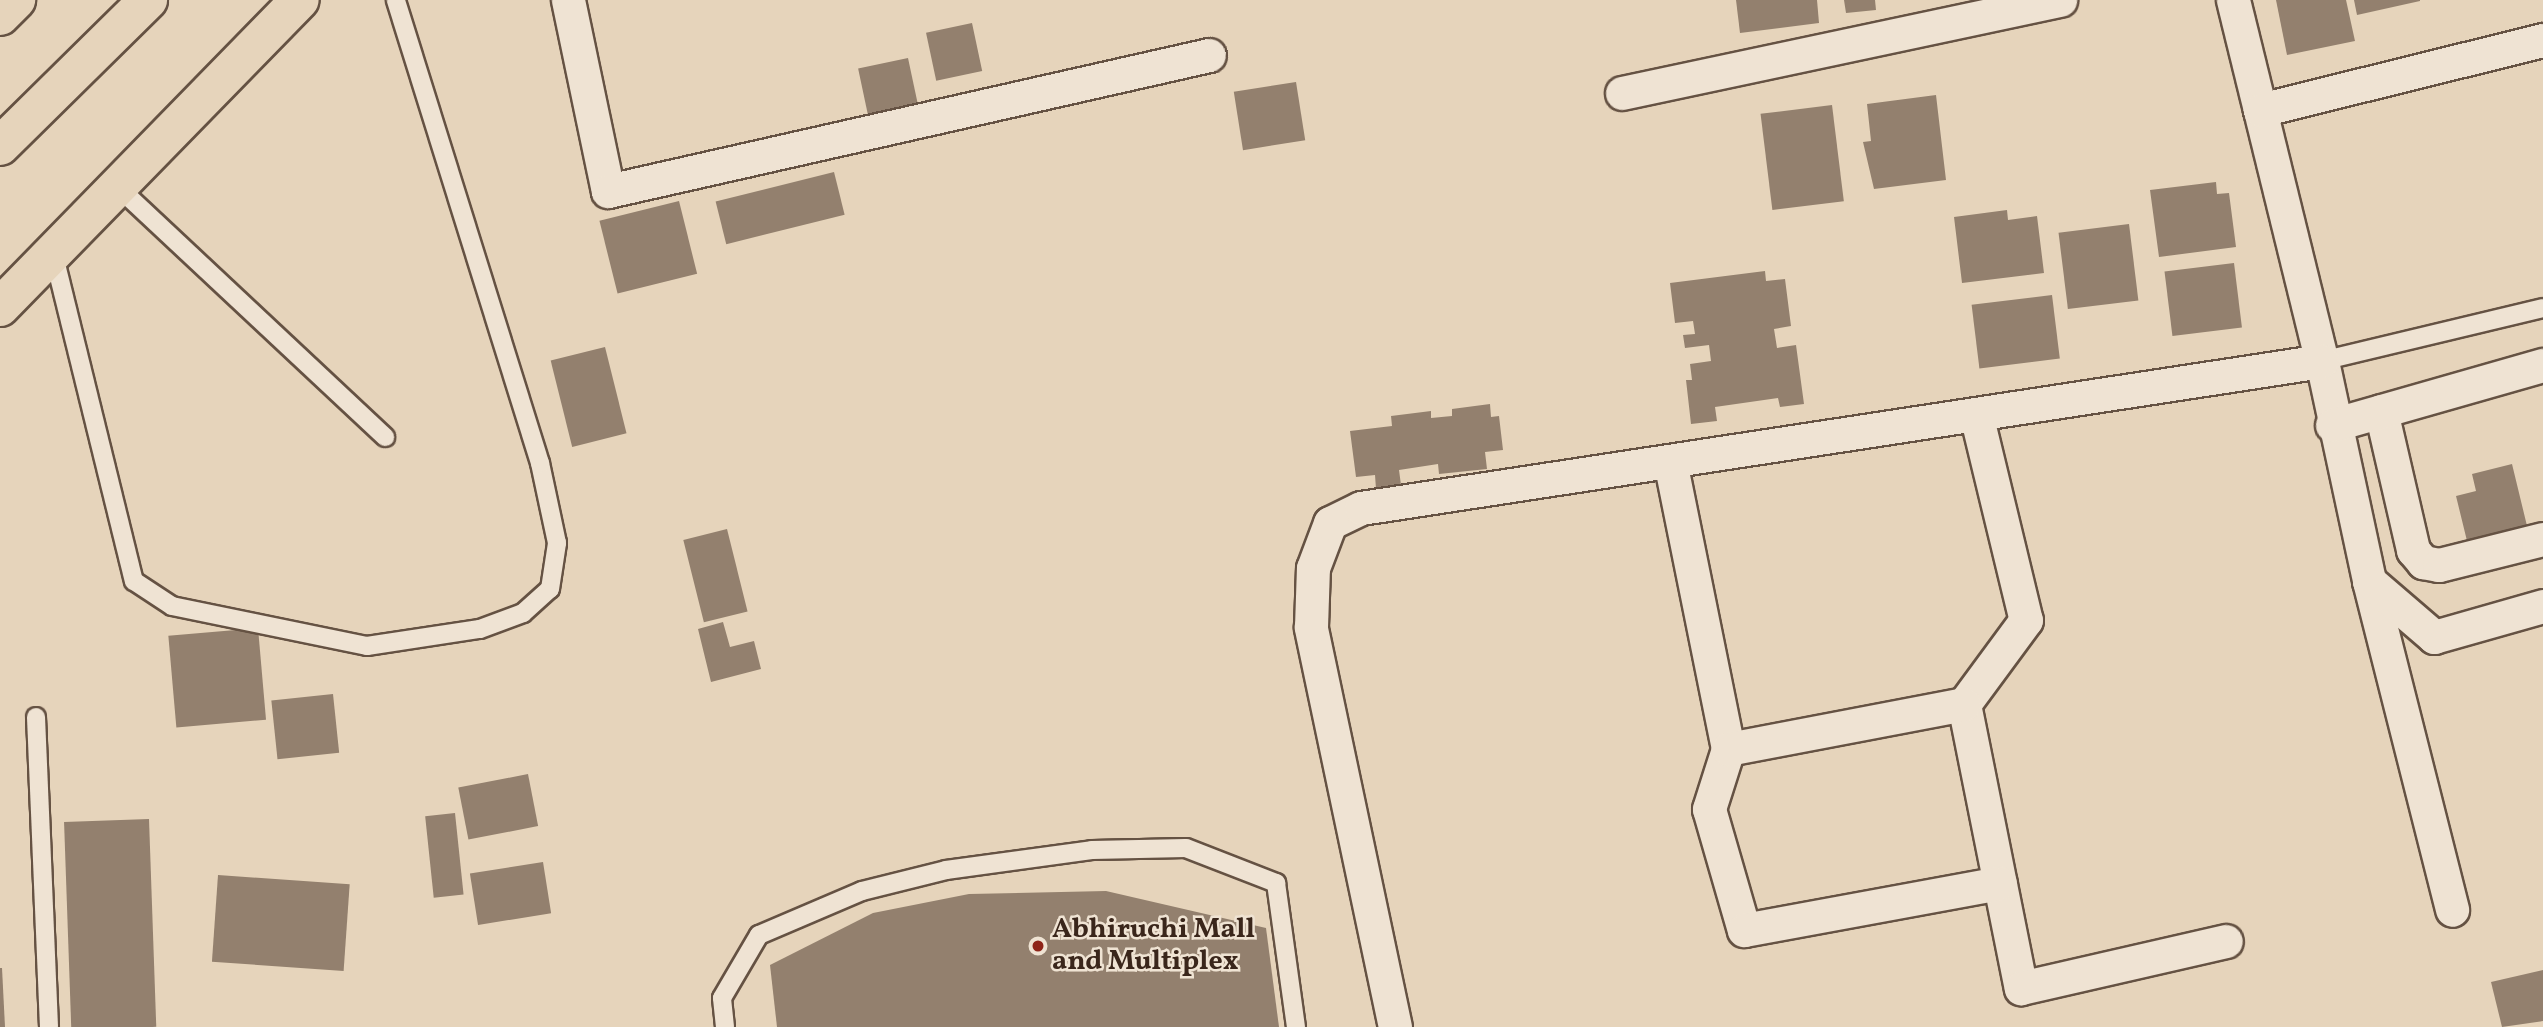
<!DOCTYPE html>
<style>
body{margin:0}
#map{position:relative;width:2543px;height:1027px;overflow:hidden;background:#e6d4bb;font-family:Vollkorn,serif}
div>[style]{position:absolute}
.building>*{inset:0;background:#93806e;transform-origin:0 0}
.roads{filter:drop-shadow(2px 0 #655243) drop-shadow(-2px 0 #655243) drop-shadow(0 2px #655243) drop-shadow(0 -2px #655243)}
.lane>*{height:18px;margin:-9px;padding:0 9px;transform-origin:9px;border-radius:9px;background:#efe3d3}
.street>*{height:33px;margin:-16.5px;padding:0 16.5px;transform-origin:16.5px;border-radius:16.5px;background:#efe3d3}
.highway>*{height:38px;margin:-19px;padding:0 19px;transform-origin:19px;border-radius:19px;background:#e6d4bb}
.dots>*{width:19px;height:19px;translate:-50% -50%;box-sizing:border-box;border:4px solid #efe3d3;border-radius:50%}
span{translate:-50% -50%;white-space:nowrap;text-align:center;line-height:1.15;-webkit-text-stroke:5px #efe3d3;paint-order:stroke}
.poi-label{font-size:28px;color:#3a261b;font-weight:700}
.left{translate:0 -50%;text-align:left}
</style>
<div id="map">
<div class="building">
<i style="clip-path:polygon(1736px 0,1817px 0,1819px 23px,1740px 33px)"></i>
<i style="clip-path:polygon(1844px 0,1875px 0,1876px 10px,1846px 13px)"></i>
<i style="clip-path:polygon(2276px 0,2346px 0,2355px 41px,2287px 55px)"></i>
<i style="clip-path:polygon(2354px 0,2420px 0,2420px 1px,2357px 15px)"></i>
<i style="left:972px;top:23px;width:49px;height:47px;rotate:78deg"></i>
<i style="left:908px;top:58px;width:54px;height:51px;rotate:78deg"></i>
<i style="left:1296px;top:82px;width:59px;height:63px;rotate:81deg"></i>
<i style="clip-path:polygon(1936px 95px,1946px 180px,1874px 189px,1863px 142px,1871px 141px,1867px 104px)"></i>
<i style="left:1832px;top:105px;width:97px;height:72px;rotate:83deg"></i>
<i style="left:834px;top:172px;width:44px;height:122px;rotate:76deg"></i>
<i style="clip-path:polygon(2216px 182px,2217px 194px,2229px 193px,2236px 247px,2159px 257px,2150px 190px)"></i>
<i style="left:679px;top:201px;width:75px;height:82px;rotate:76deg"></i>
<i style="clip-path:polygon(2007px 210px,2008px 220px,2037px 216px,2044px 273px,1962px 283px,1954px 217px)"></i>
<i style="left:2129px;top:224px;width:77px;height:71px;rotate:83deg"></i>
<i style="left:2234px;top:263px;width:65px;height:70px;rotate:83deg"></i>
<i style="clip-path:polygon(1765px 271px,1766px 281px,1785px 279px,1791px 326px,1774px 329px,1777px 348px,1796px 345px,1804px 404px,1780px 407px,1778px 398px,1715px 407px,1717px 421px,1691px 424px,1686px 380px,1692px 380px,1690px 364px,1711px 361px,1709px 345px,1685px 348px,1683px 335px,1695px 334px,1693px 321px,1675px 323px,1670px 283px)"></i>
<i style="left:2052px;top:295px;width:64px;height:81px;rotate:83deg"></i>
<i style="left:605px;top:347px;width:89px;height:56px;rotate:76deg"></i>
<i style="clip-path:polygon(1490px 404px,1491px 417px,1499px 416px,1503px 450px,1485px 452px,1487px 469px,1439px 474px,1438px 464px,1399px 470px,1401px 485px,1376px 489px,1375px 475px,1356px 477px,1350px 431px,1392px 426px,1391px 416px,1431px 411px,1431px 418px,1452px 416px,1452px 409px)"></i>
<i style="clip-path:polygon(2512px 464px,2528px 530px,2468px 545px,2456px 496px,2476px 491px,2472px 474px)"></i>
<i style="left:727px;top:529px;width:85px;height:45px;rotate:76deg"></i>
<i style="clip-path:polygon(723px 622px,730px 647px,754px 641px,761px 669px,711px 682px,698px 629px)"></i>
<i style="left:258px;top:628px;width:92px;height:90px;rotate:85deg"></i>
<i style="left:333px;top:694px;width:59px;height:62px;rotate:84deg"></i>
<i style="left:528px;top:774px;width:53px;height:71px;rotate:79deg"></i>
<i style="left:455px;top:813px;width:82px;height:30px;rotate:84deg"></i>
<i style="left:149px;top:819px;width:208px;height:85px;rotate:88deg"></i>
<i style="left:543px;top:862px;width:52px;height:74px;rotate:81deg"></i>
<i style="left:218px;top:875px;width:132px;height:87px;rotate:4deg"></i>
<i style="clip-path:polygon(1106px 891px,1266px 928px,1279px 1027px,777px 1027px,770px 965px,873px 913px,969px 894px)"></i>
<i style="clip-path:polygon(0 968px,2px 968px,5px 1027px,0 1027px)"></i>
<i style="clip-path:polygon(2543px 970px,2543px 1021px,2502px 1027px,2491px 982px)"></i>
</div>
<div class="roads">
<div class="lane">
<i style="left:118px;top:187px;width:366px;rotate:43.1deg"></i>
<i style="left:53px;top:252px;width:339px;rotate:76.2deg"></i>
<i style="left:134px;top:581px;width:45px;rotate:33.3deg"></i>
<i style="left:172px;top:606px;width:199px;rotate:11.6deg"></i>
<i style="left:367px;top:646px;width:114px;rotate:-8.6deg"></i>
<i style="left:480px;top:629px;width:46px;rotate:-20.4deg"></i>
<i style="left:523px;top:613px;width:36px;rotate:-42deg"></i>
<i style="left:550px;top:589px;width:47px;rotate:-81.3deg"></i>
<i style="left:557px;top:543px;width:82px;rotate:-102deg"></i>
<i style="left:540px;top:463px;width:485px;rotate:-107.3deg"></i>
<i style="left:2322px;top:361px;width:227px;rotate:-13.5deg"></i>
<i style="left:36px;top:717px;width:310px;rotate:87.6deg"></i>
<i style="left:725px;top:1027px;width:29px;rotate:-96deg"></i>
<i style="left:722px;top:998px;width:73px;rotate:-59.6deg"></i>
<i style="left:759px;top:935px;width:112px;rotate:-23.1deg"></i>
<i style="left:862px;top:891px;width:87px;rotate:-14deg"></i>
<i style="left:946px;top:870px;width:147px;rotate:-7.8deg"></i>
<i style="left:1092px;top:850px;width:94px;rotate:-1.2deg"></i>
<i style="left:1186px;top:848px;width:97px;rotate:21.3deg"></i>
<i style="left:1276px;top:883px;width:145px;rotate:82.1deg"></i>
</div>
<div class="street">
<i style="left:568px;top:0;width:195px;rotate:78.2deg"></i>
<i style="left:608px;top:191px;width:616px;rotate:-12.75deg"></i>
<i style="left:2233px;top:0;width:372px;rotate:76.2deg"></i>
<i style="left:2322px;top:361px;width:225px;rotate:77.9deg"></i>
<i style="left:2369px;top:581px;width:339px;rotate:75.8deg"></i>
<i style="left:1622px;top:93px;width:448px;rotate:-12deg"></i>
<i style="left:2260px;top:110px;width:292px;rotate:-13.9deg"></i>
<i style="left:2381px;top:411px;width:143px;rotate:77deg"></i>
<i style="left:2413px;top:550px;width:16px;rotate:50deg"></i>
<i style="left:2423px;top:562px;width:16px;rotate:11deg"></i>
<i style="left:2439px;top:565px;width:107px;rotate:-14deg"></i>
<i style="left:1976px;top:414px;width:212px;rotate:76.4deg"></i>
<i style="left:2026px;top:620px;width:104px;rotate:126.4deg"></i>
<i style="left:1964px;top:704px;width:290px;rotate:78.7deg"></i>
<i style="left:2021px;top:988px;width:210px;rotate:-12.9deg"></i>
<i style="left:2332px;top:425px;width:219px;rotate:-15.9deg"></i>
<i style="left:1670px;top:461px;width:294px;rotate:78.6deg"></i>
<i style="left:1728px;top:749px;width:63px;rotate:107.6deg"></i>
<i style="left:1709px;top:809px;width:126px;rotate:73.9deg"></i>
<i style="left:1744px;top:930px;width:260px;rotate:-10.4deg"></i>
<i style="left:2369px;top:581px;width:86px;rotate:40.7deg"></i>
<i style="left:2434px;top:637px;width:113px;rotate:-15.9deg"></i>
<i style="left:1728px;top:749px;width:240px;rotate:-10.8deg"></i>
<i style="left:1395px;top:1027px;width:409px;rotate:-101.9deg"></i>
<i style="left:1311px;top:627px;width:59px;rotate:-88.1deg"></i>
<i style="left:1313px;top:568px;width:48px;rotate:-69.3deg"></i>
<i style="left:1330px;top:523px;width:34px;rotate:-26deg"></i>
<i style="left:1361px;top:508px;width:972px;rotate:-8.7deg"></i>
</div>
<div class="highway">
<i style="left:0;top:16px;width:23px;rotate:-45deg"></i>
<i style="left:0;top:146px;width:208px;rotate:-44.6deg"></i>
<i style="left:0;top:307px;width:429px;rotate:-45.7deg"></i>
</div>
</div>
<div class="dots">
<i style="left:1038px;top:946px;background:#8f2418"></i>
</div>
<div class="poi-label">
<span class="left" style="left:1052px;top:946px">Abhiruchi Mall<br>and Multiplex</span>
</div>
</div>
